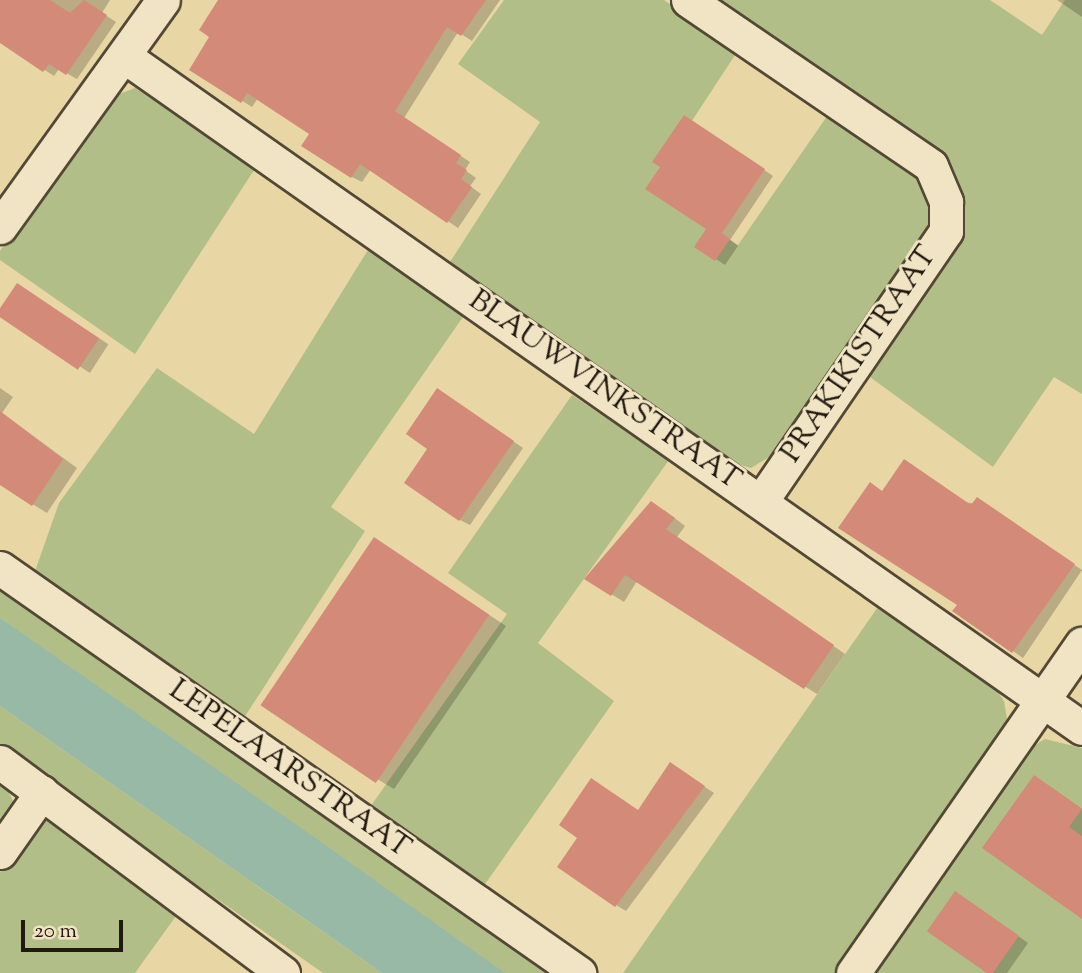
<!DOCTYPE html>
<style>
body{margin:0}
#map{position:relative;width:1082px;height:973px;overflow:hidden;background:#e8d6a4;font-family:"Sorts Mill Goudy",serif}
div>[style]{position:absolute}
.green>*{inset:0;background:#b2be88;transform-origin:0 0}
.water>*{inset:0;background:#97b9a5}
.shadow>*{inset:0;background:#0003;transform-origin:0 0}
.building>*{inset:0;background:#d48a78;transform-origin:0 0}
.roads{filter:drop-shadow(2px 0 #534835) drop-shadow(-2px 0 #534835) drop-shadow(0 2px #534835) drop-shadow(0 -2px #534835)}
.minor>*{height:33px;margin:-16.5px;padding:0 16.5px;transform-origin:16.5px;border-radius:16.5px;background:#f0e4c4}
span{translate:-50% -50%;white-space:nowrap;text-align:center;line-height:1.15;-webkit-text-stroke:6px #f0e4c4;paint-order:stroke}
.street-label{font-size:30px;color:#211810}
.scale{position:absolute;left:21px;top:920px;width:102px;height:32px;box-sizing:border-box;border:4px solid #211810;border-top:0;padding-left:9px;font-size:21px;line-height:24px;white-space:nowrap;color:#211810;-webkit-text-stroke:5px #f0e4c4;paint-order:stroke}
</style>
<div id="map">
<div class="green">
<i style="clip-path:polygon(504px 0,664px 0,737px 52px,650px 185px,738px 245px,830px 112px,911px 164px,932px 193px,933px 227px,784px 448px,751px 468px,726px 461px,450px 262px,540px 122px,458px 64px)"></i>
<i style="clip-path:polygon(707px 0,990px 0,1042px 35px,1065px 0,1082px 0,1082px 394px,1054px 377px,993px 467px,870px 377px,930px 289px,964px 216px,944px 161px)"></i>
<i style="clip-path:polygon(135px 88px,256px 167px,135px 354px,0 260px,0 251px,109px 98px)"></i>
<i style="clip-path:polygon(371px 245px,465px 314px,331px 507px,365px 531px,242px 721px,34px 574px,59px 503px,157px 368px,254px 434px)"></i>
<i style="clip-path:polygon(572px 395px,669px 460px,538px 643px,614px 701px,483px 887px,370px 807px,507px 614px,448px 573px)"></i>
<i style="left:0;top:582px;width:681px;height:36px;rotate:35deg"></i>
<i style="clip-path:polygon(880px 604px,991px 682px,1004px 701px,1008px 725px,835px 973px,623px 973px)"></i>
<i style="clip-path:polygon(0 706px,283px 904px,382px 973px,323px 973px,184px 876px,0 747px)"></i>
<i style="clip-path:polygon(1045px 739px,1082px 748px,1082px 973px,873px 973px,1027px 750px)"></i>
<i style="clip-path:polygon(0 773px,13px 801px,0 835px)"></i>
<i style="clip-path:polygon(57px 818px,186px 902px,135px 973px,0 973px,0 872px,35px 824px)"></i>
</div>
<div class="water">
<i style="clip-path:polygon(0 618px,321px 842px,505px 973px,382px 973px,0 706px)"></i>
</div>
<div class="shadow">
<i style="clip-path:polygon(0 0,110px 0,102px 13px,116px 22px,77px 79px,59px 69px,54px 76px,0 41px)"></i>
<i style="clip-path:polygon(239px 0,500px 0,472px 41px,458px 32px,404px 118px,470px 162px,465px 170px,476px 178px,470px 186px,481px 194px,458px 228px,371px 169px,362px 182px,352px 177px,303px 145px,311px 133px,258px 98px,252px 107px,191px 69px)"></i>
<i style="clip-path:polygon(1057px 0,1082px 0,1082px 17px)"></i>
<i style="clip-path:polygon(694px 123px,773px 176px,730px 240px,738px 246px,725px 265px,716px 259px,708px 228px)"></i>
<i style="left:17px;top:285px;width:109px;height:34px;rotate:33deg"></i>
<i style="clip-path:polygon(0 388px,13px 397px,2px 413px,77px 468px,47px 513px,0 484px)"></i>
<i style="clip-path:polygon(448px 397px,523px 448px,470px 525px,460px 520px,430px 449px)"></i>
<i style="clip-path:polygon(883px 492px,987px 505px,1082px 570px,1023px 658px,955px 611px,959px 604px)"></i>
<i style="clip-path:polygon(664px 510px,685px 526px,677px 537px,845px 654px,817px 694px,637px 581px,624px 602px,587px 579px)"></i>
<i style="clip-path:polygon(375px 539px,506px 626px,394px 789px,377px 779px)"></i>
<i style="clip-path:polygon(681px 771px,714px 793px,626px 911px,616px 905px,639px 812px)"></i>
<i style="clip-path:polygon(1048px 785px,1082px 809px,1082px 917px)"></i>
<i style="clip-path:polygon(965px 899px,1028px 943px,1007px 973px,991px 973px,929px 930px)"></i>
</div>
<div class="building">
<i style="clip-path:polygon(0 0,50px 0,70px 13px,84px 0,107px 15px,66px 75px,49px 64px,43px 72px,0 43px)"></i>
<i style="clip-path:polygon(218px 0,486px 0,461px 36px,447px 27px,395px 111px,461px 155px,456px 163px,467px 170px,461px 179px,472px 187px,447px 223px,360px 164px,351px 178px,301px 146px,309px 134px,247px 93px,241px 103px,189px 70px,209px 37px,199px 30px)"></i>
<i style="clip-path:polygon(684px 115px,765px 169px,722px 233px,730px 239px,715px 261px,694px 247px,706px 229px,645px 189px,660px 167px,652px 162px)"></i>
<i style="left:17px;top:283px;width:99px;height:38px;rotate:34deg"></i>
<i style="clip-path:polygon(437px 388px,514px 441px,459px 521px,404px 483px,427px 449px,406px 434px)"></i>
<i style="clip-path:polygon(0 411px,63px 459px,32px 506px,0 485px)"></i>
<i style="clip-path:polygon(904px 459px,971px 505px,977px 497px,1075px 564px,1012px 653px,952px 611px,957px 605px,838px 528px,870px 482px,882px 491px)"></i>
<i style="clip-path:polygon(651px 501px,675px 518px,666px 529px,834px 645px,804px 689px,625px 575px,611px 596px,584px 579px)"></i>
<i style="left:374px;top:537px;width:139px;height:203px;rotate:34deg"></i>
<i style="clip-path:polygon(670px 762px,705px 786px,615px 907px,557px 867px,577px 838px,559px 825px,591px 778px,638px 810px)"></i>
<i style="clip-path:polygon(1034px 775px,1082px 809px,1069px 827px,1082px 836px,1082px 919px,982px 848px)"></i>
<i style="left:955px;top:891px;width:78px;height:49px;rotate:35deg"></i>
</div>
<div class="roads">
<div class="minor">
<i style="left:688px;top:0;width:294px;rotate:34.3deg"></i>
<i style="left:931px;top:166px;width:39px;rotate:67deg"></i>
<i style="left:946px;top:202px;width:29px;rotate:90deg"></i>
<i style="left:946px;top:231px;width:327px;rotate:124.4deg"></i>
<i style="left:124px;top:56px;width:1170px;rotate:35.05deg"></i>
<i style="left:0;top:227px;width:279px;rotate:-54.3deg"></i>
<i style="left:0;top:568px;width:707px;rotate:34.97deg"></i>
<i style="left:0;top:762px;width:353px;rotate:36.7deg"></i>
<i style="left:0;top:852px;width:73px;rotate:-55deg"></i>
<i style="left:853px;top:973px;width:401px;rotate:-55.2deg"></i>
</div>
</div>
<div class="street-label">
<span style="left:860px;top:355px;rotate:-56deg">PRAKIKISTRAAT</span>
<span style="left:604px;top:391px;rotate:35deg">BLAUWVINKSTRAAT</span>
<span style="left:289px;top:770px;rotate:35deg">LEPELAARSTRAAT</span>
</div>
<div class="scale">20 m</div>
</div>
